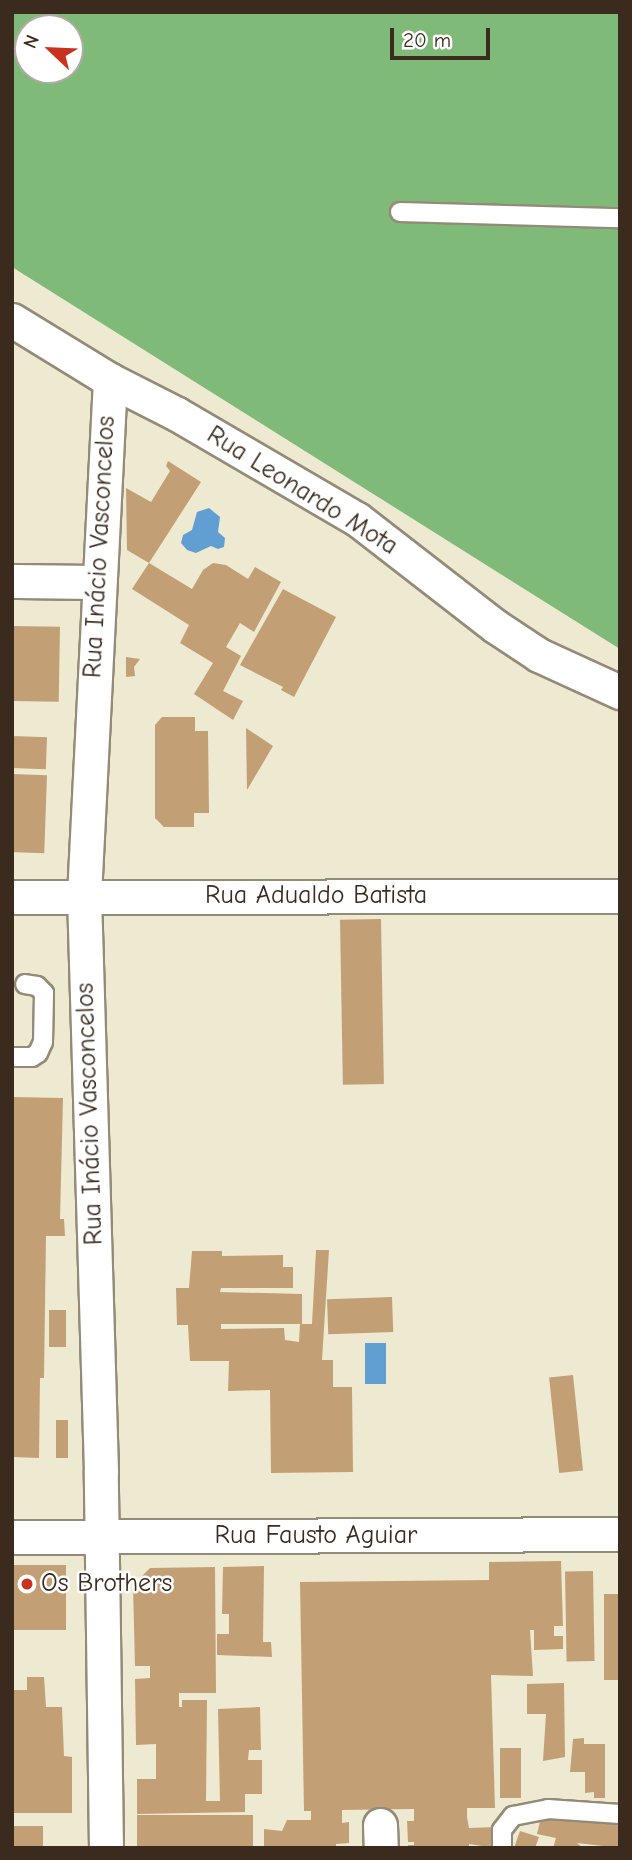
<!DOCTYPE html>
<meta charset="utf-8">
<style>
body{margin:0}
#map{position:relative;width:632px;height:1860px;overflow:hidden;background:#eee9d1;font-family:"Comic Neue",sans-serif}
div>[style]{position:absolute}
.forest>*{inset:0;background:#80ba78}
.water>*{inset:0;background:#619fd3;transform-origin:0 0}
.building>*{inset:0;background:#c39f76;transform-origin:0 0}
.roads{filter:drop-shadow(2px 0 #948a78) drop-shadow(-2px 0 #948a78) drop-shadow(0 2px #948a78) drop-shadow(0 -2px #948a78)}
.service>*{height:18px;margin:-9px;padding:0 9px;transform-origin:9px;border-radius:9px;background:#fff}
.minor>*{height:33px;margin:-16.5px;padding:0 16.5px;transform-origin:16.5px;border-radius:16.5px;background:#fff}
.dots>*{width:19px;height:19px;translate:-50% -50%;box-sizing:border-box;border:4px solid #fff;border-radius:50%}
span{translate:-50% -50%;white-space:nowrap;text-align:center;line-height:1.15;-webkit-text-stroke:5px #fff;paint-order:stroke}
.street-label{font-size:26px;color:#3b2a1e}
.poi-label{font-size:26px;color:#3b2a1e}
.left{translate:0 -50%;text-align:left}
.frame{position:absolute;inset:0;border:14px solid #3b2a1e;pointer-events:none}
.north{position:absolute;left:14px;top:14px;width:70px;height:70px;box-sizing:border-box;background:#fff;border:2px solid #b1aaa5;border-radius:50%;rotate:293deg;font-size:19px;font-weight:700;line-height:28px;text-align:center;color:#3b2a1e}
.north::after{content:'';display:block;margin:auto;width:24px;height:32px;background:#c8321e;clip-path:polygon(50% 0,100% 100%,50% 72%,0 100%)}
.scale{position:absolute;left:390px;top:28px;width:100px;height:32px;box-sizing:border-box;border:4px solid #3b2a1e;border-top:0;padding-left:9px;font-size:21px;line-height:24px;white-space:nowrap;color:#3b2a1e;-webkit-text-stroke:5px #fff;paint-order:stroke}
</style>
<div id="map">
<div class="forest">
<i style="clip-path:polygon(evenodd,12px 12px,620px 12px,620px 649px,12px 267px,12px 12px,28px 28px,70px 28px,70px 70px,28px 70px,28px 28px)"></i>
</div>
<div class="water">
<i style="clip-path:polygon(209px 508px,220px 517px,218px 532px,225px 538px,224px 547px,218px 549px,211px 546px,196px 553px,187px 550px,181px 543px,183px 535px,192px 530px,197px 512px)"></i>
<i style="left:365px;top:1343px;width:21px;height:41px"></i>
</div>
<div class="building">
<i style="clip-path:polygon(168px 461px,201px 482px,149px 563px,192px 589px,203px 570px,213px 563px,226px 565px,248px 579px,255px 567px,281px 582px,254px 632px,240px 623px,226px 647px,241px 656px,223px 691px,243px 701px,233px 720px,194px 694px,213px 663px,180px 643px,189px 625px,132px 589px,149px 563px,127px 550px,126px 488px,151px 502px,170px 471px,166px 466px)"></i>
<i style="clip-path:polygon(283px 589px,336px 617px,294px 697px,281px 690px,283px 687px,240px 665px)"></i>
<i style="left:12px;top:626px;width:48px;height:75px;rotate:1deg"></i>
<i style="clip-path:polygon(126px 657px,140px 659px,134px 667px,135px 676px,126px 677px)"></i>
<i style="clip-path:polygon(162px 717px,195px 717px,195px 731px,208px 731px,209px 813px,194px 813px,194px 827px,164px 827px,155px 818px,155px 725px)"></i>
<i style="clip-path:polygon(246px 728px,273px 746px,247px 790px)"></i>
<i style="left:12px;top:736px;width:35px;height:32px;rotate:2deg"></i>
<i style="left:12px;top:774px;width:35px;height:78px;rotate:2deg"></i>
<i style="left:381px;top:919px;width:165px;height:41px;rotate:89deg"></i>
<i style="clip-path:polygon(12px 1097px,63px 1098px,60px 1219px,64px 1219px,65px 1236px,46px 1236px,44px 1378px,40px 1378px,39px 1458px,12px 1457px)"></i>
<i style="clip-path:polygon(evenodd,316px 1250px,329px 1250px,322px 1360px,333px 1360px,333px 1387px,352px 1387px,353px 1472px,271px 1473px,270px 1390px,228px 1391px,229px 1361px,190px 1361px,188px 1325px,177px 1325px,176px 1288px,189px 1288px,192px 1251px,222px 1251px,222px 1256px,283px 1255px,283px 1267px,293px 1267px,293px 1288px,221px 1288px,220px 1292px,302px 1294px,302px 1324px,312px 1324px,316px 1250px,221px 1324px,300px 1324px,299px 1342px,285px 1340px,284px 1328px,221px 1329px,221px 1324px)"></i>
<i style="left:392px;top:1297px;width:35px;height:65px;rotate:88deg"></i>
<i style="left:66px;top:1310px;width:37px;height:17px;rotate:90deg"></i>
<i style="left:573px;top:1375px;width:96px;height:24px;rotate:84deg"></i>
<i style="left:56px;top:1420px;width:12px;height:38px"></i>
<i style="clip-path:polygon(561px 1561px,563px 1626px,554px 1626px,554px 1636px,563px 1636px,563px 1649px,534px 1650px,534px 1630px,530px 1630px,533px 1676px,491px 1675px,495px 1808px,467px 1808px,467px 1817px,469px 1828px,495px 1827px,495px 1848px,469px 1844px,469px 1848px,408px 1848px,408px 1845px,414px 1845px,414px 1842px,408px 1842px,407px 1821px,414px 1821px,414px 1809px,342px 1810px,342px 1823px,349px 1822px,349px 1843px,336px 1844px,336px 1848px,264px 1848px,264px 1829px,282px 1831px,287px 1820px,311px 1820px,311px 1811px,304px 1811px,300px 1582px,489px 1580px,489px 1562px)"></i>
<i style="left:12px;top:1565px;width:54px;height:65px"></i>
<i style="clip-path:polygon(264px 1566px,263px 1642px,271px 1642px,272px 1657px,217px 1655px,217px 1634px,229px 1634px,229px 1614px,222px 1614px,223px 1567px)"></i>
<i style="clip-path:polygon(215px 1567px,216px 1693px,179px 1693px,179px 1707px,182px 1707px,182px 1700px,207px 1700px,206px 1801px,220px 1801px,218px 1709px,260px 1707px,261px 1750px,249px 1750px,248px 1760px,262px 1760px,262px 1794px,245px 1794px,245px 1812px,137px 1814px,137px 1779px,156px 1779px,156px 1744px,136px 1745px,135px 1679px,150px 1678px,150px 1666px,135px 1666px,133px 1585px,150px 1568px)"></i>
<i style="left:593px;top:1571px;width:90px;height:28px;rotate:89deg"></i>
<i style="left:604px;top:1594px;width:16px;height:86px"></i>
<i style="clip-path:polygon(27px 1677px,44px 1677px,46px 1707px,62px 1707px,64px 1756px,72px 1757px,72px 1813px,12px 1813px,12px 1690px,27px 1690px)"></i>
<i style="clip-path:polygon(564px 1683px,565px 1757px,543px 1761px,546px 1714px,527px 1714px,527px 1684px)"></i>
<i style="clip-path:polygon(584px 1738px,584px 1744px,605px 1744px,605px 1798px,594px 1798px,594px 1792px,585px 1793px,585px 1772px,570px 1772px,573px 1739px)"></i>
<i style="left:500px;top:1748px;width:21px;height:50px"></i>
<i style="clip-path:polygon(542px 1813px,620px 1822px,620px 1848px,577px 1843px,583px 1848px,553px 1848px,556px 1838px,537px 1834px)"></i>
<i style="left:253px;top:1815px;width:31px;height:116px;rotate:90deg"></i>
<i style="left:12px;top:1826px;width:31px;height:22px"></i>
<i style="clip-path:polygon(520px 1831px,539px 1837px,535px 1848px,514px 1848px)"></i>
</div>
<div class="roads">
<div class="service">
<i style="left:400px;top:212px;width:220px;rotate:1.6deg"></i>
<i style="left:12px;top:1057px;width:20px"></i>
<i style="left:32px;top:1057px;width:7px;rotate:-34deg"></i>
<i style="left:38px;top:1053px;width:12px;rotate:-66deg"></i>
<i style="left:43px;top:1042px;width:49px;rotate:-88.8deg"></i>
<i style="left:44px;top:993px;width:10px;rotate:-135deg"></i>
<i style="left:37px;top:986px;width:12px;rotate:-171deg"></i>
<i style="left:502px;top:1848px;width:18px;rotate:-90deg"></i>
<i style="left:502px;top:1830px;width:18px;rotate:-52deg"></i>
<i style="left:513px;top:1816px;width:36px;rotate:-11deg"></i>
<i style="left:548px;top:1809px;width:72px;rotate:4deg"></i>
</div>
<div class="minor">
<i style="left:12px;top:320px;width:115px;rotate:31.5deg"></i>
<i style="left:110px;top:380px;width:75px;rotate:26.9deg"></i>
<i style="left:177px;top:414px;width:208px;rotate:30.3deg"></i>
<i style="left:357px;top:519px;width:175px;rotate:37.8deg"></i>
<i style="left:495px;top:626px;width:53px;rotate:33.4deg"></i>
<i style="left:539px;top:655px;width:89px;rotate:24.6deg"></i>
<i style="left:12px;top:581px;width:85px;rotate:0.7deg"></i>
<i style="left:12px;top:897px;width:608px;rotate:-0.09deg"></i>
<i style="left:12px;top:1537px;width:608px;rotate:-0.28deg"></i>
<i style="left:380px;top:1825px;width:23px;rotate:88deg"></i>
<i style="left:106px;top:1848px;width:377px;rotate:-90.8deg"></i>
<i style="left:101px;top:1471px;width:575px;rotate:-91.69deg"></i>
<i style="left:84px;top:896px;width:517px;rotate:-87.12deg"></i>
</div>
</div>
<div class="dots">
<i style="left:27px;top:1584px;background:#c8321e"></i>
</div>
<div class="street-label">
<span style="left:302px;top:491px;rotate:32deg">Rua Leonardo Mota</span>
<span style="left:100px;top:547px;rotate:-87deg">Rua Inácio Vasconcelos</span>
<span style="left:316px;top:896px">Rua Adualdo Batista</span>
<span style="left:90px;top:1114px;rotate:-92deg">Rua Inácio Vasconcelos</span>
<span style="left:316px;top:1536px">Rua Fausto Aguiar</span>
</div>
<div class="poi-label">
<span class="left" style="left:41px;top:1584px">Os Brothers</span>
</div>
<div class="frame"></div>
<div class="north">N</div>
<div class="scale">20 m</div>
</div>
